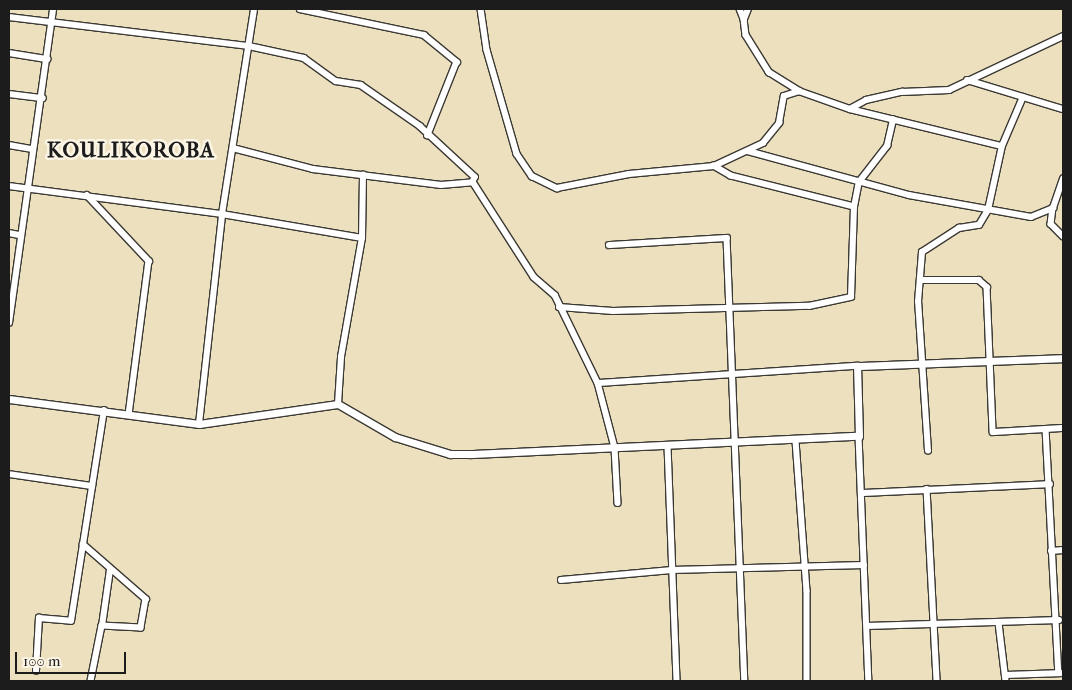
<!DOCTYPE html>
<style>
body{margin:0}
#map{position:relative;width:1072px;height:690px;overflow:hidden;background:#ede0be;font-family:"IM FELL French Canon",serif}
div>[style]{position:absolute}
.roads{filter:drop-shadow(1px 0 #3b3934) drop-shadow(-1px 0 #3b3934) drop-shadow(0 1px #3b3934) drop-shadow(0 -1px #3b3934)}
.minor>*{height:5.5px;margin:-2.75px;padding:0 2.75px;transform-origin:2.75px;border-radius:2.75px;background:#fff}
.tertiary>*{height:7px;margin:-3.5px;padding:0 3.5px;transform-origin:3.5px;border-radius:3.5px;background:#fff}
span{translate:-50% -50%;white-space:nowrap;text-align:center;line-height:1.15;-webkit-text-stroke:5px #fcf5e5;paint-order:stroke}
.district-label{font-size:21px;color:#1c1c1c;font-weight:700;letter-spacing:1px}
.frame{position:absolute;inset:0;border:10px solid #1c1c1c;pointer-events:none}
.scale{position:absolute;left:15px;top:652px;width:111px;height:22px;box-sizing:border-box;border:2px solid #1c1c1c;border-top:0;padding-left:6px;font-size:15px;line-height:18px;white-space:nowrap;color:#1c1c1c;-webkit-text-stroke:4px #fcf5e5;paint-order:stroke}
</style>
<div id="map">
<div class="roads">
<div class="minor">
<i style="left:300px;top:9px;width:127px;rotate:11.8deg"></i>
<i style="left:424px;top:35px;width:43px;rotate:39.3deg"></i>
<i style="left:457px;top:62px;width:79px;rotate:111.7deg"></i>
<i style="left:481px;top:9px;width:41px;rotate:81.7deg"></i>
<i style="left:487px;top:50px;width:108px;rotate:73.9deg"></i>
<i style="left:517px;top:154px;width:27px;rotate:56deg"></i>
<i style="left:532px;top:176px;width:28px;rotate:26deg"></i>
<i style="left:557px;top:188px;width:73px;rotate:-11deg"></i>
<i style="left:629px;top:174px;width:85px;rotate:-5.4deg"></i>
<i style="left:714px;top:166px;width:54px;rotate:-25.1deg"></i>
<i style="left:763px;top:143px;width:26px;rotate:-51deg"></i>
<i style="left:779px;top:123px;width:27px;rotate:-80deg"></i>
<i style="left:784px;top:96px;width:16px;rotate:-18deg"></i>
<i style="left:740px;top:9px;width:11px;rotate:68deg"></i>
<i style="left:744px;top:19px;width:11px;rotate:-68deg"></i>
<i style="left:9px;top:17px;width:242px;rotate:6.9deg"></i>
<i style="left:249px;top:46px;width:56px;rotate:12.3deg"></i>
<i style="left:304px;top:58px;width:39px;rotate:36deg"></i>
<i style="left:336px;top:81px;width:25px;rotate:9deg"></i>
<i style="left:361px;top:85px;width:72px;rotate:34.8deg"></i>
<i style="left:420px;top:126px;width:75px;rotate:42.8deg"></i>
<i style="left:475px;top:177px;width:5px;rotate:112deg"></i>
<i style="left:473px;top:182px;width:113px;rotate:57.3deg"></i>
<i style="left:534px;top:277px;width:28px;rotate:41deg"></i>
<i style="left:555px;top:295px;width:98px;rotate:64deg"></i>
<i style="left:598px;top:383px;width:67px;rotate:75.3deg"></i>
<i style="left:615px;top:448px;width:55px;rotate:86.9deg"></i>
<i style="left:744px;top:19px;width:16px;rotate:83deg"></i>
<i style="left:746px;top:35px;width:44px;rotate:58.1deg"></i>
<i style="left:769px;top:72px;width:36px;rotate:32deg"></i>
<i style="left:799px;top:91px;width:54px;rotate:19.4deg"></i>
<i style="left:850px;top:109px;width:156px;rotate:13.7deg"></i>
<i style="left:1002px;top:146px;width:53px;rotate:-66.8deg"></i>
<i style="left:9px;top:53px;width:39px;rotate:9deg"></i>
<i style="left:967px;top:80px;width:100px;rotate:16.8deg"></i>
<i style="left:9px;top:94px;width:34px;rotate:7deg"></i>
<i style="left:850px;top:109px;width:18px;rotate:-29deg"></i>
<i style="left:866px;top:100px;width:37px;rotate:-13deg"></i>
<i style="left:902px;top:92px;width:47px;rotate:-2.4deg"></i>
<i style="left:949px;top:90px;width:126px;rotate:-25.3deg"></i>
<i style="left:9px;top:145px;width:22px;rotate:10deg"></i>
<i style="left:233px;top:148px;width:83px;rotate:14.7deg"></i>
<i style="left:313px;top:169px;width:129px;rotate:7.1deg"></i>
<i style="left:441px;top:185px;width:32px;rotate:-5deg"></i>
<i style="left:748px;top:151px;width:167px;rotate:15.3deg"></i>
<i style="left:909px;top:195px;width:124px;rotate:10.2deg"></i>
<i style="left:1031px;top:217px;width:24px;rotate:-22deg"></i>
<i style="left:1053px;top:208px;width:31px;rotate:-71deg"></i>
<i style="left:9px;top:186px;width:215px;rotate:7.5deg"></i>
<i style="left:222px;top:214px;width:142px;rotate:9.7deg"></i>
<i style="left:87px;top:195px;width:91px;rotate:46.8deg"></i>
<i style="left:149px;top:261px;width:154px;rotate:97.4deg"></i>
<i style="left:854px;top:207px;width:25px;rotate:-79deg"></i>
<i style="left:859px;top:182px;width:46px;rotate:-52.1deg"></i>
<i style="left:887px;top:146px;width:27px;rotate:-77deg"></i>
<i style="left:1053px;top:208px;width:16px;rotate:97deg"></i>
<i style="left:1051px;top:224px;width:17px;rotate:45deg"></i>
<i style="left:9px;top:233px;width:10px;rotate:11deg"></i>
<i style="left:609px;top:245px;width:118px;rotate:-3.4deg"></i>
<i style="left:727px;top:238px;width:443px;rotate:87.7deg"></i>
<i style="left:920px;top:280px;width:59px"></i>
<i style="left:979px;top:280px;width:11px;rotate:41deg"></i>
<i style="left:987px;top:287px;width:145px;rotate:87.6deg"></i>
<i style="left:993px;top:432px;width:70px;rotate:-3.3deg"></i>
<i style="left:559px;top:307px;width:54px;rotate:4.2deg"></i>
<i style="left:613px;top:311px;width:196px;rotate:-1.5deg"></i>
<i style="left:809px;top:306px;width:43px;rotate:-12.1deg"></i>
<i style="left:851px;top:297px;width:90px;rotate:-88.1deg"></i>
<i style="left:854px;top:207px;width:127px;rotate:-165.9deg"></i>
<i style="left:731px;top:176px;width:20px;rotate:-150deg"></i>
<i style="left:9px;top:323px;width:317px;rotate:-82deg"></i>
<i style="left:598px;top:383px;width:260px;rotate:-3.8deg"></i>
<i style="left:338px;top:404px;width:47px;rotate:-86.3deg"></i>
<i style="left:341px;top:357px;width:121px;rotate:-80deg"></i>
<i style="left:362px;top:238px;width:63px;rotate:-89.1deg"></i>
<i style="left:199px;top:424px;width:211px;rotate:-83.7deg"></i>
<i style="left:222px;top:214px;width:207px;rotate:-81.1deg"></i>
<i style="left:1046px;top:429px;width:244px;rotate:87deg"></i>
<i style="left:859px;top:436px;width:245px;rotate:87.7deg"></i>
<i style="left:796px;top:441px;width:150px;rotate:85.8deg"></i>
<i style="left:807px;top:591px;width:90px;rotate:90deg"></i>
<i style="left:668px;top:446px;width:235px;rotate:87.8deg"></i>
<i style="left:928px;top:451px;width:149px;rotate:-93.8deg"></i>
<i style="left:918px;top:302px;width:50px;rotate:-85.4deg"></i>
<i style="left:922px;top:252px;width:44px;rotate:-33deg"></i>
<i style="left:959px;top:228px;width:20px;rotate:-9deg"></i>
<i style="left:979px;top:225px;width:17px;rotate:-59deg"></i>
<i style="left:988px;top:210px;width:66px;rotate:-77.7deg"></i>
<i style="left:9px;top:474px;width:84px;rotate:8.2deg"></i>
<i style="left:927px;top:489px;width:192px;rotate:87deg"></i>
<i style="left:861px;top:493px;width:189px;rotate:-2.7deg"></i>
<i style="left:83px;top:544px;width:84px;rotate:41.1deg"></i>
<i style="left:146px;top:599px;width:29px;rotate:100deg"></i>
<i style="left:141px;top:628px;width:39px;rotate:-177deg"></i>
<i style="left:102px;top:626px;width:56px;rotate:101.3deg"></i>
<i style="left:1051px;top:551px;width:12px;rotate:-5deg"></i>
<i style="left:561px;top:580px;width:111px;rotate:-5.1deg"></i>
<i style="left:672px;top:570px;width:192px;rotate:-1.5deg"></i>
<i style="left:999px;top:623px;width:58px;rotate:83.1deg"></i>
<i style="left:102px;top:626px;width:57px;rotate:-81.9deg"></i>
<i style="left:867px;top:626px;width:192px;rotate:-1.8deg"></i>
<i style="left:36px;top:671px;width:53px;rotate:-86.8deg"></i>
<i style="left:39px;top:618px;width:32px;rotate:5deg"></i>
<i style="left:71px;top:621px;width:213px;rotate:-81.1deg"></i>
<i style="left:1006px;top:675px;width:57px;rotate:-2deg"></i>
</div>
<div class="tertiary">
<i style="left:9px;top:399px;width:192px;rotate:7.5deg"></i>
<i style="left:199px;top:424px;width:140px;rotate:-8.2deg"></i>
<i style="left:338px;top:404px;width:66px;rotate:30.1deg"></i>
<i style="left:395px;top:437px;width:58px;rotate:17.2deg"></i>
<i style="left:450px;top:454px;width:21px"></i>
<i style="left:471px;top:454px;width:388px;rotate:-2.7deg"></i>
<i style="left:859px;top:436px;width:70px;rotate:-91.6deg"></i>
<i style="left:857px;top:366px;width:206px;rotate:-2.2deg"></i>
</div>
</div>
<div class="district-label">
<span style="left:131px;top:150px">KOULIKOROBA</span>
</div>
<div class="frame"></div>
<div class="scale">100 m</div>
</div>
